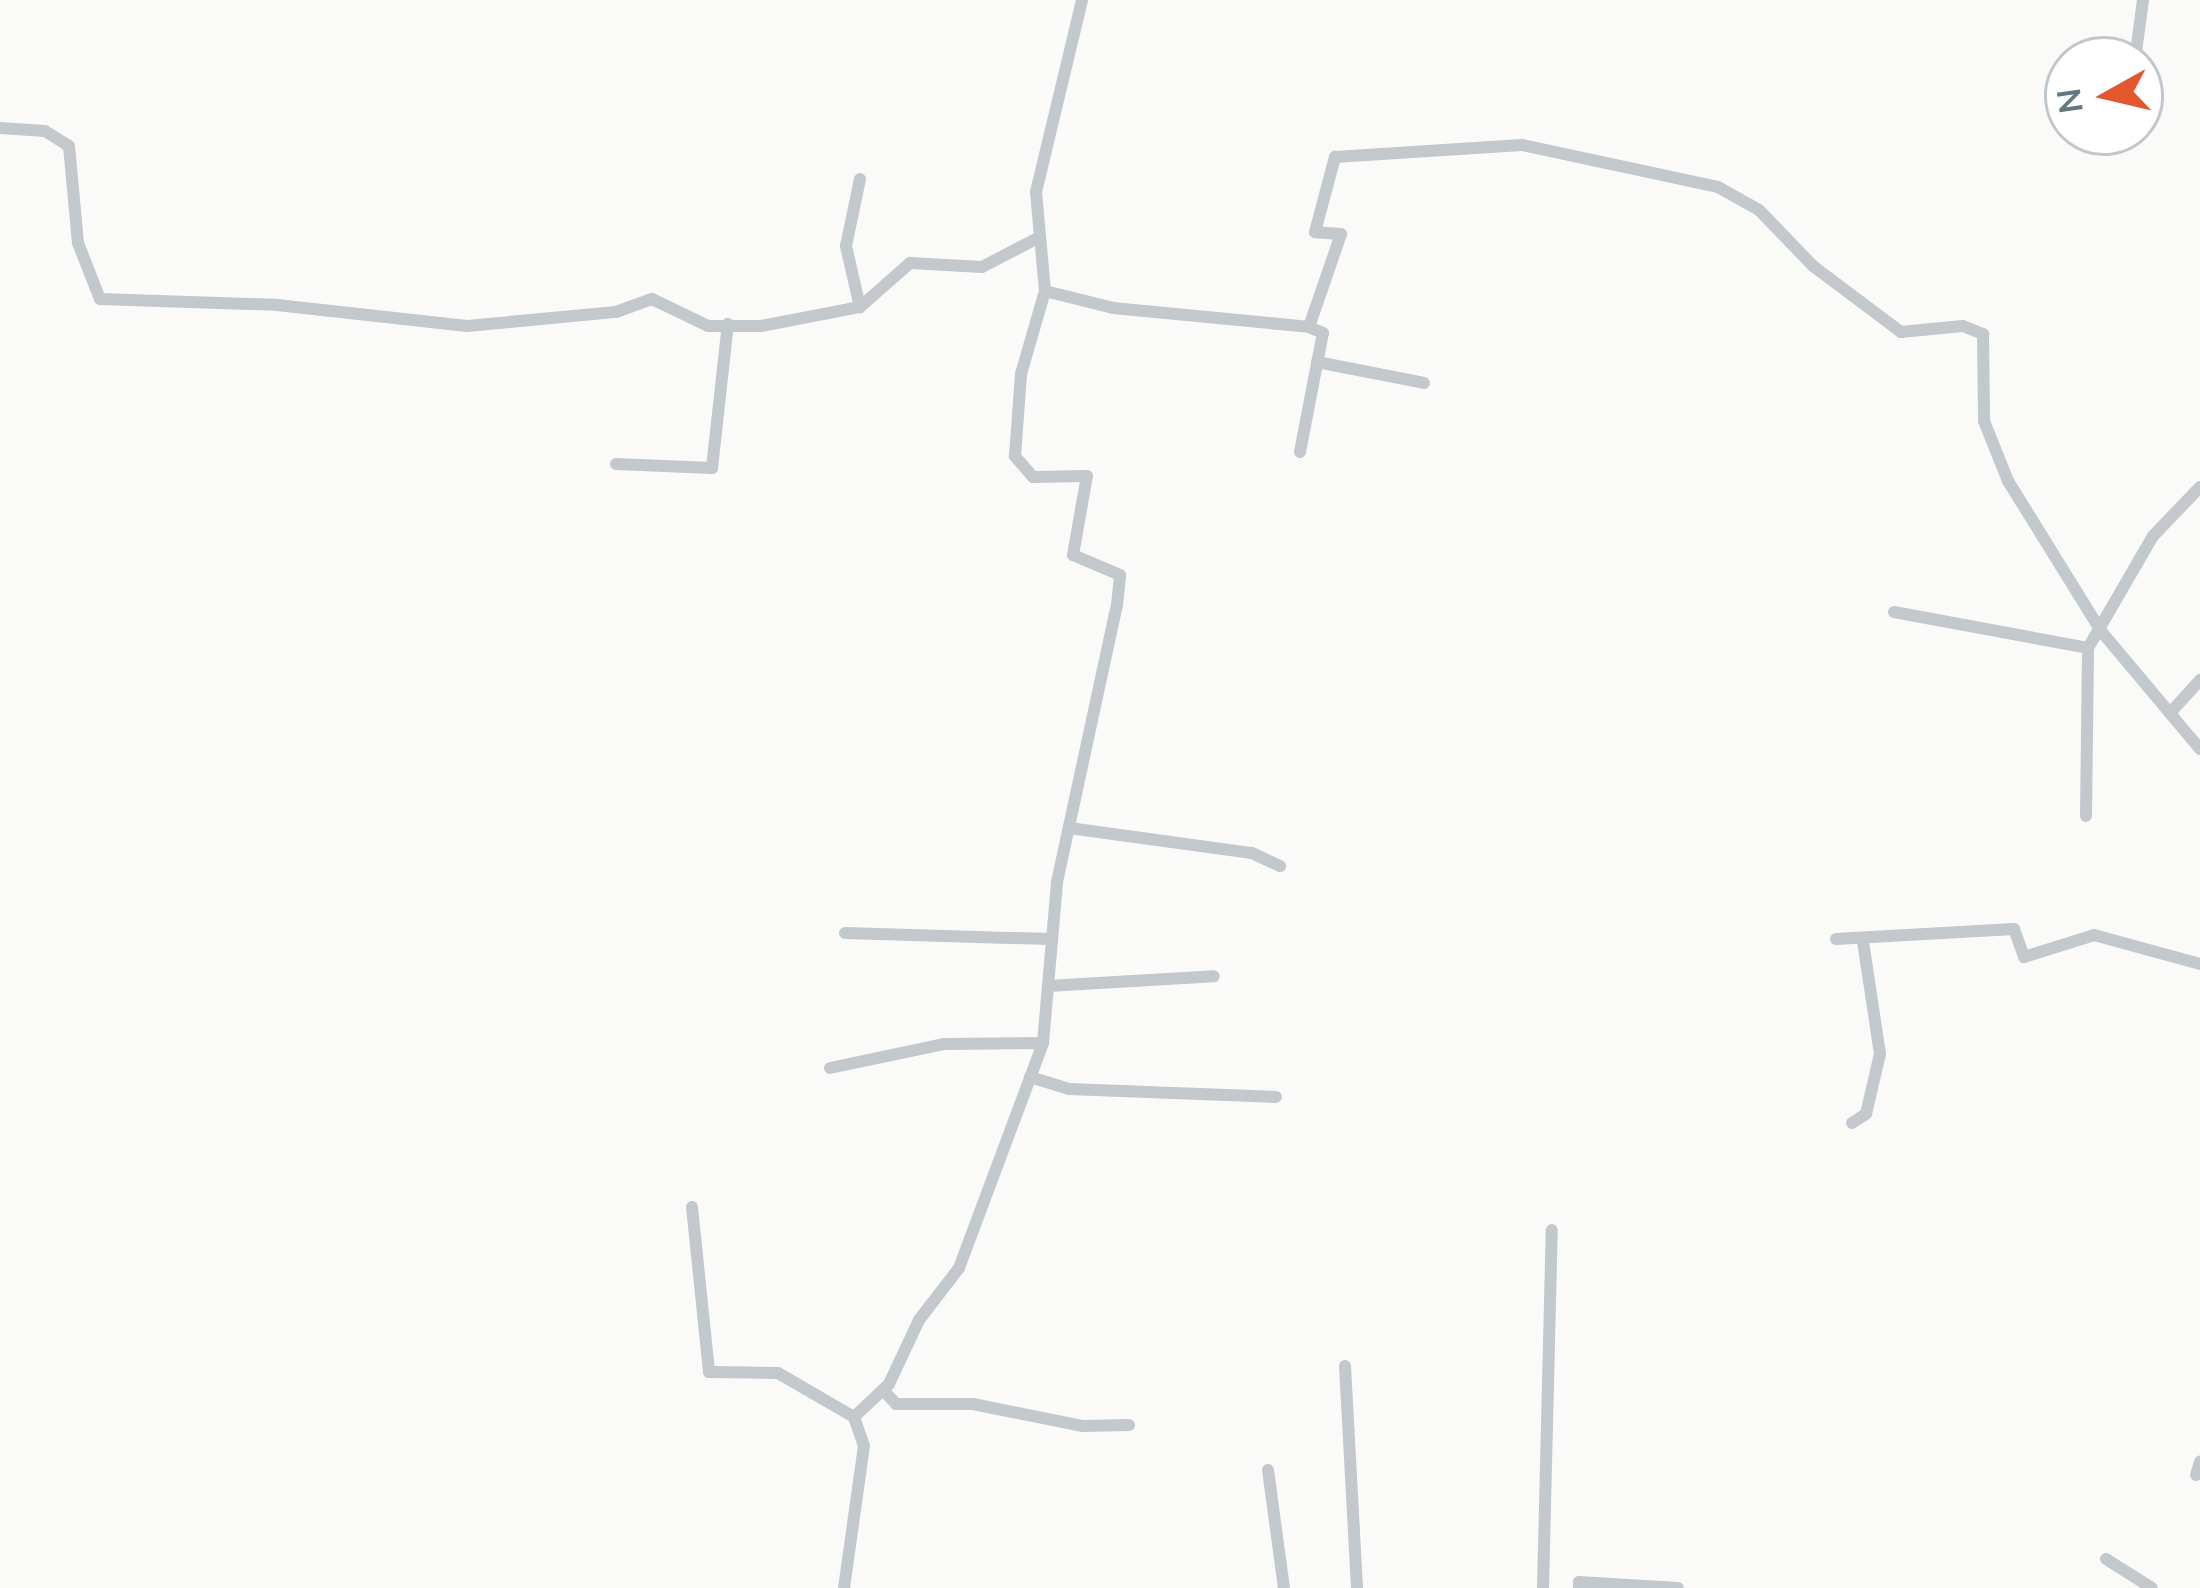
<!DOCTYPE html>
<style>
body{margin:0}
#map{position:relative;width:2200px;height:1588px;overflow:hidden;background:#fafaf8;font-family:"Nunito Sans",sans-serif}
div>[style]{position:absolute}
.minor>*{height:12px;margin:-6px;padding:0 6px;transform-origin:6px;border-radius:6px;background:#c3c8cc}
span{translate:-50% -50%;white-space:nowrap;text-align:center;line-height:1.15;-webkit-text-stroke:12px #fff;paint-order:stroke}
.north{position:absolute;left:2044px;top:36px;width:120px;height:120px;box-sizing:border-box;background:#fff;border:3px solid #c1c8cd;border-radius:50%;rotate:262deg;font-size:33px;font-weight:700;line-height:48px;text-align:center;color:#657683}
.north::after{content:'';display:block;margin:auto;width:42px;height:54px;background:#e4572e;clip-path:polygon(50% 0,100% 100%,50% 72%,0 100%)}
</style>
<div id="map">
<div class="minor">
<i style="left:2135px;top:60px;width:61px;rotate:-82.4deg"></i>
<i style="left:0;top:128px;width:45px;rotate:3.8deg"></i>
<i style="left:45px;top:131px;width:28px;rotate:32deg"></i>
<i style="left:69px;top:146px;width:97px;rotate:84.7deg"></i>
<i style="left:78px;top:243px;width:60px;rotate:68.6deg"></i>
<i style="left:100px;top:299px;width:177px;rotate:1.9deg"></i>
<i style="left:277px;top:305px;width:191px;rotate:6.3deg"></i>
<i style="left:467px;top:326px;width:150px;rotate:-5.4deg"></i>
<i style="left:616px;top:312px;width:38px;rotate:-20deg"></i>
<i style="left:652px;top:299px;width:62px;rotate:25.7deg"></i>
<i style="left:708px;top:326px;width:53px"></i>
<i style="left:761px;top:326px;width:101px;rotate:-10.9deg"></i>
<i style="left:860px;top:307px;width:67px;rotate:-41.3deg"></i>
<i style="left:910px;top:263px;width:72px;rotate:3.2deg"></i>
<i style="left:982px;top:267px;width:63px;rotate:-27.4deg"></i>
<i style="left:860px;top:179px;width:68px;rotate:101.8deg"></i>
<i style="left:846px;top:246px;width:63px;rotate:77.1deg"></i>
<i style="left:1045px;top:291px;width:70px;rotate:14deg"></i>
<i style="left:1113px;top:308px;width:197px;rotate:5.5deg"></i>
<i style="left:1309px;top:327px;width:98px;rotate:-71deg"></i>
<i style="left:1341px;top:234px;width:26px;rotate:-176deg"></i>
<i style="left:1315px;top:232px;width:78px;rotate:-75.1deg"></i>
<i style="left:1335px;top:157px;width:187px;rotate:-3.7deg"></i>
<i style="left:1522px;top:145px;width:200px;rotate:12.1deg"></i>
<i style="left:1718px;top:187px;width:47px;rotate:29.3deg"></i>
<i style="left:1759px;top:210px;width:78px;rotate:46deg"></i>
<i style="left:1813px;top:266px;width:110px;rotate:36.9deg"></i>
<i style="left:1901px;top:332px;width:62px;rotate:-5.5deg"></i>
<i style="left:1963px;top:326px;width:22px;rotate:22deg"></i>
<i style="left:1983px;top:334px;width:87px;rotate:89.3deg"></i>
<i style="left:1984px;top:421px;width:65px;rotate:68.2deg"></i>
<i style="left:2008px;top:481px;width:176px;rotate:58.2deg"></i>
<i style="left:2101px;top:631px;width:154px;rotate:50deg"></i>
<i style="left:1317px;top:362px;width:109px;rotate:11.1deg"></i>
<i style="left:1300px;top:452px;width:121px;rotate:-79.1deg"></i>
<i style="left:1323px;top:333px;width:15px;rotate:-157deg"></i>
<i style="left:616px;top:464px;width:96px;rotate:2.4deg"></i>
<i style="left:712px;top:468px;width:145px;rotate:-83.7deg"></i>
<i style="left:1894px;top:612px;width:197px;rotate:10.5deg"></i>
<i style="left:2088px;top:648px;width:129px;rotate:-59.9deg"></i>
<i style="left:2153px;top:536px;width:68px;rotate:-46.2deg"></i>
<i style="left:2170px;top:713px;width:45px;rotate:-47.7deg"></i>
<i style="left:2086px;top:816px;width:168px;rotate:-89.3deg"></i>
<i style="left:1069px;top:828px;width:185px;rotate:7.8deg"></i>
<i style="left:1252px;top:853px;width:31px;rotate:25deg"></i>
<i style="left:845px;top:933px;width:206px;rotate:1.7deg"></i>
<i style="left:1836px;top:939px;width:178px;rotate:-3.2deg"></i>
<i style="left:2014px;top:929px;width:30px;rotate:70deg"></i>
<i style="left:2024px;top:957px;width:73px;rotate:-17.4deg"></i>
<i style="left:2094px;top:935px;width:110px;rotate:15.3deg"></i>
<i style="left:1048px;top:986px;width:166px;rotate:-3.4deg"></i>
<i style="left:830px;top:1068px;width:116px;rotate:-11.9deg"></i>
<i style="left:944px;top:1044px;width:99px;rotate:-0.6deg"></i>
<i style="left:1030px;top:1077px;width:41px;rotate:17.1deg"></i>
<i style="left:1069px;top:1089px;width:207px;rotate:2.2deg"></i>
<i style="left:1852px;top:1123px;width:17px;rotate:-33deg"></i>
<i style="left:1866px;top:1114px;width:62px;rotate:-76.9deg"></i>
<i style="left:1880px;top:1054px;width:113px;rotate:-98.6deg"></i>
<i style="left:692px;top:1207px;width:166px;rotate:84.1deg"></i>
<i style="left:709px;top:1372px;width:69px;rotate:0.8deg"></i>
<i style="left:778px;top:1373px;width:88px;rotate:30.1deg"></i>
<i style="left:1345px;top:1366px;width:222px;rotate:86.9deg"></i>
<i style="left:883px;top:1390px;width:19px;rotate:47deg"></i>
<i style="left:896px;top:1404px;width:77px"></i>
<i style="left:973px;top:1404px;width:111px;rotate:11.4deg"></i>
<i style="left:1082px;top:1426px;width:47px;rotate:-1.2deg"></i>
<i style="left:1268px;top:1470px;width:119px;rotate:82.3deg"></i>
<i style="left:2196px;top:1475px;width:14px;rotate:-73deg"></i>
<i style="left:2106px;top:1559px;width:54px;rotate:32.2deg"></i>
<i style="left:844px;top:1588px;width:143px;rotate:-82deg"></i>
<i style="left:864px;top:1446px;width:31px;rotate:-109deg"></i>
<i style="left:854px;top:1417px;width:48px;rotate:-43.3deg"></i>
<i style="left:889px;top:1384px;width:71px;rotate:-64.9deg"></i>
<i style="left:919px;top:1320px;width:66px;rotate:-52.4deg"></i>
<i style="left:959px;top:1268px;width:240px;rotate:-69.5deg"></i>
<i style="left:1043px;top:1043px;width:162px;rotate:-85deg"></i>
<i style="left:1057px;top:882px;width:283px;rotate:-77.8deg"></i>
<i style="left:1117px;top:605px;width:30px;rotate:-84deg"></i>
<i style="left:1120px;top:575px;width:51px;rotate:-156.9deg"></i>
<i style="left:1073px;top:555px;width:80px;rotate:-80deg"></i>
<i style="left:1087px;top:476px;width:54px;rotate:178.9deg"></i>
<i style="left:1033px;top:477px;width:28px;rotate:-131deg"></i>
<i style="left:1015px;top:456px;width:82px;rotate:-85.8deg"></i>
<i style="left:1021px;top:374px;width:86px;rotate:-73.9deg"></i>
<i style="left:1045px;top:291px;width:99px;rotate:-95.2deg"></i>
<i style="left:1036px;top:192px;width:197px;rotate:-76.5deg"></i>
<i style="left:1543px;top:1588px;width:358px;rotate:-88.6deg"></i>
<i style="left:1579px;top:1588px;width:6px;rotate:-90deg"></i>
<i style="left:1579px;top:1582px;width:99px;rotate:3.5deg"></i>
</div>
<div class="north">N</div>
</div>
